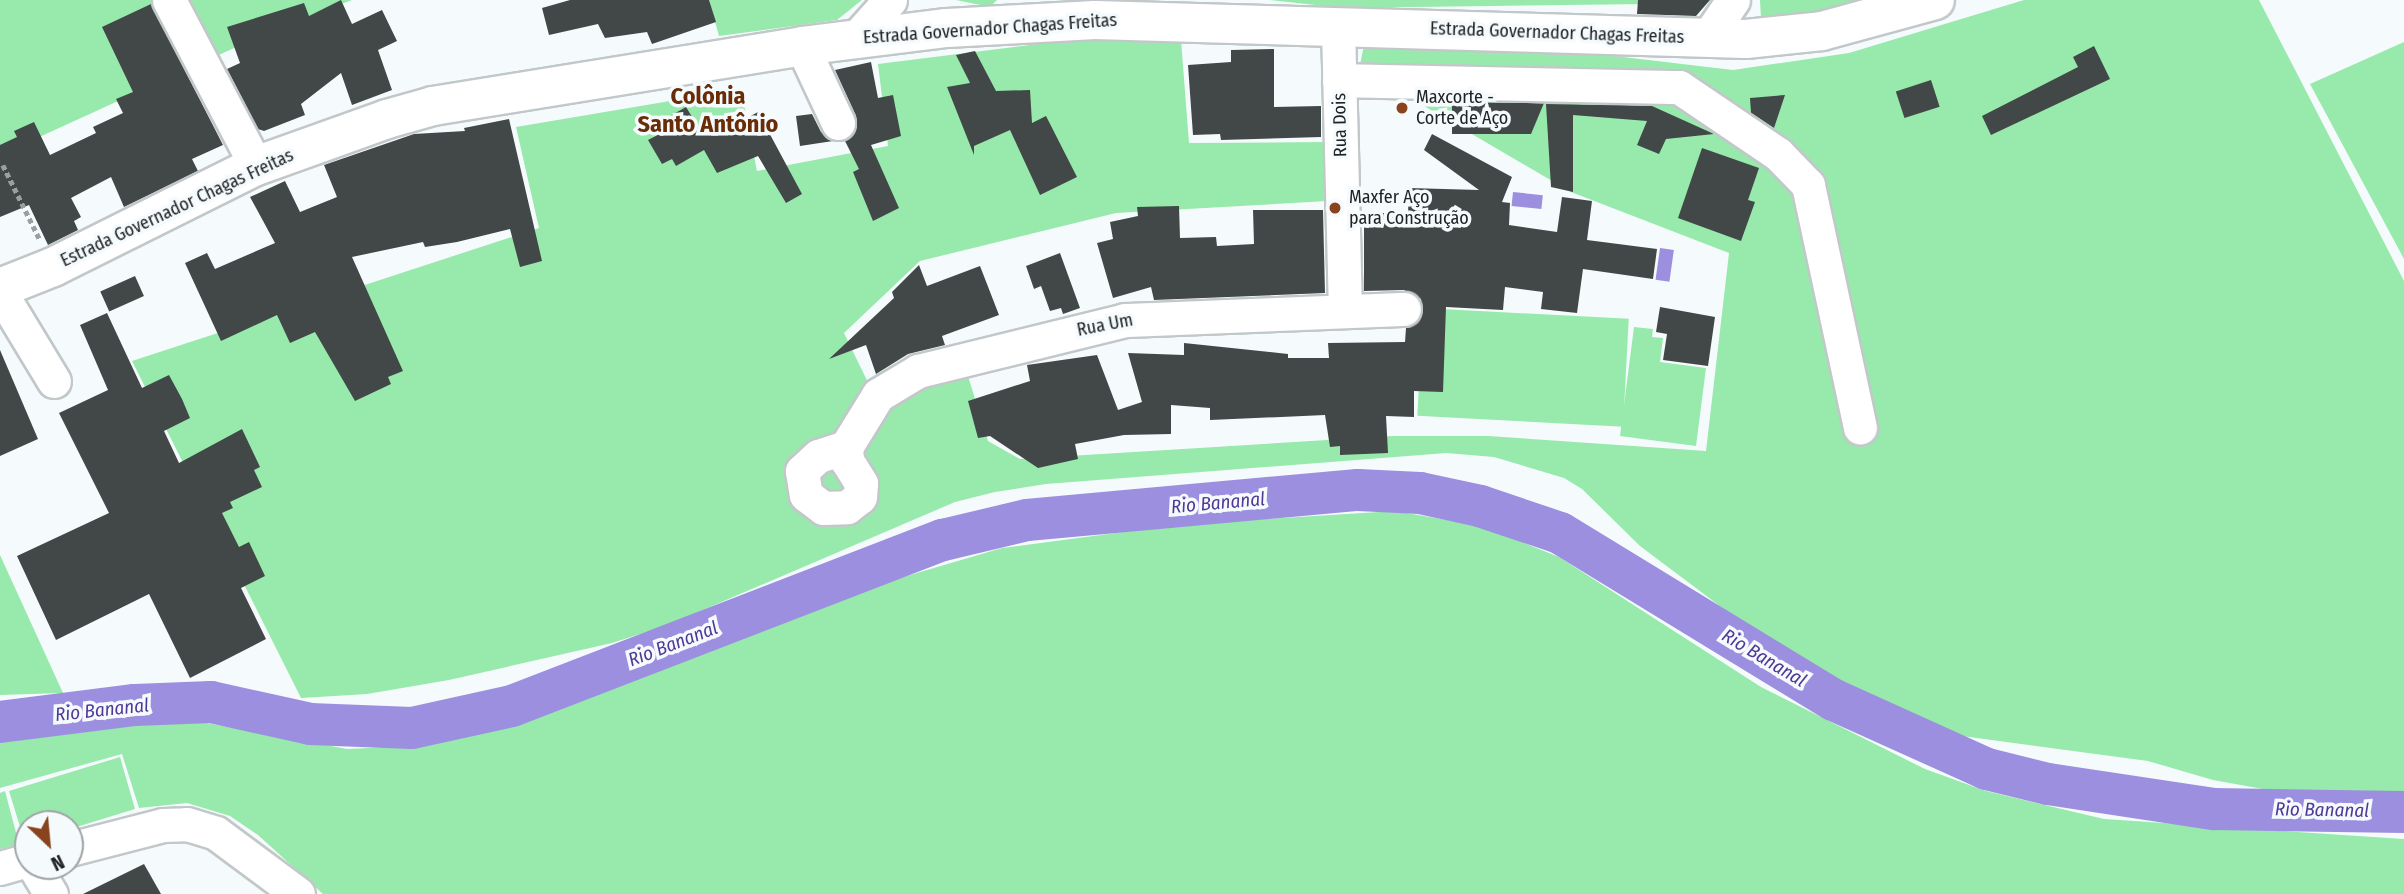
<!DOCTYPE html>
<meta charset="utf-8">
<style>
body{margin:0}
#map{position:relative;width:2404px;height:894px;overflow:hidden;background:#f5fbfd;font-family:"Fira Sans Condensed",sans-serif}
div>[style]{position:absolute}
.green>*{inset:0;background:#98e9ac;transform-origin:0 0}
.water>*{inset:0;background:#9d8fe0;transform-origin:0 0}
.river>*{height:42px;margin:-21px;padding:0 21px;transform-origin:21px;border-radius:21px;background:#9d8fe0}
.building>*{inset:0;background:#424847;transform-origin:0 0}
.path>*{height:4.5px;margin-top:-2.25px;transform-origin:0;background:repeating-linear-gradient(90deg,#9b9fa1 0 5px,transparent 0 8.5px)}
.roads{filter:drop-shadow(2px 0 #c2c8ca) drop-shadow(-2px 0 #c2c8ca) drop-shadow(0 2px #c2c8ca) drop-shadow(0 -2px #c2c8ca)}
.minor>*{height:33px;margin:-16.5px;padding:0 16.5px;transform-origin:16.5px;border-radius:16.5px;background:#fff}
.major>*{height:38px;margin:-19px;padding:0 19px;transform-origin:19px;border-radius:19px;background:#fff}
.dots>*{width:19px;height:19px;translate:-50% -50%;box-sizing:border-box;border:4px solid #f5fbfd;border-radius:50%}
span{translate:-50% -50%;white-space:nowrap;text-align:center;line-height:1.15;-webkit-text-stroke:7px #f5fbfd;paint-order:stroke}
.street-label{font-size:18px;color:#202223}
.poi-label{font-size:18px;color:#202223}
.left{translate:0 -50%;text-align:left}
.water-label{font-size:19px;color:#503896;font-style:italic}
.district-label{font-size:24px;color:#6a2c06;font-weight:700}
.north{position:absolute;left:14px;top:810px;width:70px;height:70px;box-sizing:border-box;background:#f5fbfd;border:2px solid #a0a4a6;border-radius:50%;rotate:154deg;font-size:19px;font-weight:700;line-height:28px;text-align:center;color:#202223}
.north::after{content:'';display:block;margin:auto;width:24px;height:32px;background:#89431d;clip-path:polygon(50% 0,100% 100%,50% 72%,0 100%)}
</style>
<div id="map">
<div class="green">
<i style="clip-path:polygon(0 0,352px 0,280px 27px,0 155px)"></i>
<i style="clip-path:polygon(709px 0,862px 0,837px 20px,719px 36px)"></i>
<i style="clip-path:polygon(956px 0,997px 0,990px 7px)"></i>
<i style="clip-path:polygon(1269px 0,1651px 0,1648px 4px,1342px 8px)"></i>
<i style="clip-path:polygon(1760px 0,1868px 0,1860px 14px,1761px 19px)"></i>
<i style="clip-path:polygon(2024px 0,2259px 0,2404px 281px,2404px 791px,2285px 793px,2213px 780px,2148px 761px,1962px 736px,1902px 720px,1871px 707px,1777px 649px,1640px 546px,1582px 489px,1564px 478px,1494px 457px,1446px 453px,1046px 484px,995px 492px,955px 502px,668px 625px,612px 643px,449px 680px,367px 694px,301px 698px,132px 361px,539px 228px,516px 127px,741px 89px,757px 171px,888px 146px,878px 64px,1061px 41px,1181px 40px,1189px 143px,1326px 142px,1327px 201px,1116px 213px,920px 261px,844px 333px,877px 401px,968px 376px,988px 441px,1020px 459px,1393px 436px,1488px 436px,1706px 451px,1729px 253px,1571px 192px,1371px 75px,1360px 65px,1364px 45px,1530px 46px,1733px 70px,1849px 53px)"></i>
<i style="clip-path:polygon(2404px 42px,2404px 259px,2310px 84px)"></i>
<i style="left:1423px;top:308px;width:206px;height:108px;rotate:3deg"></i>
<i style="clip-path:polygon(1634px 327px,1653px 329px,1652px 337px,1663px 338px,1660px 362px,1706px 368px,1696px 446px,1620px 436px)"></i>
<i style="clip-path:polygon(1395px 511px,1482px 526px,1559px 557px,1761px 687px,1925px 769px,1986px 791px,2104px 819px,2404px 839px,2404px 894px,323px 894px,258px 835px,230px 816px,187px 803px,139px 808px,122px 754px,0 788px,0 738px,70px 723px,155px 718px,196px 721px,347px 749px,430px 745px,556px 711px,852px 592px,1002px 548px,1184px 524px)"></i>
<i style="clip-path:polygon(0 555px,63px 693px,0 695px)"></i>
<i style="clip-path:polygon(120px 757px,135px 809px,70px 829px,70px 824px,28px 824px,25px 843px,9px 791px)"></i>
<i style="clip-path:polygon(5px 791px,19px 844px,0 849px,0 793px)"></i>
</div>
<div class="water">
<i style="left:1513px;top:192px;width:30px;height:14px;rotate:6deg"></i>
<i style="left:1660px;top:248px;width:14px;height:32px;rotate:8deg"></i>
</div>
<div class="river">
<i style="left:0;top:722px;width:136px;rotate:-7.2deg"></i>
<i style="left:135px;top:705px;width:76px;rotate:-2.3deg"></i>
<i style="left:211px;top:702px;width:101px;rotate:12.5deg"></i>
<i style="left:310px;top:724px;width:102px;rotate:2.2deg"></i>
<i style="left:412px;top:728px;width:102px;rotate:-12.4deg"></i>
<i style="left:512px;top:706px;width:462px;rotate:-21.1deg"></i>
<i style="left:943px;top:540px;width:86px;rotate:-13.4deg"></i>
<i style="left:1027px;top:520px;width:332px;rotate:-5.2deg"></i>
<i style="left:1358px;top:490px;width:62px;rotate:2.8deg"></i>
<i style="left:1420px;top:493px;width:61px;rotate:12.2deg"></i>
<i style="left:1480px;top:506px;width:84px;rotate:18.6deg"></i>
<i style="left:1560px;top:533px;width:321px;rotate:31.4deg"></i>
<i style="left:1834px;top:700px;width:168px;rotate:24.3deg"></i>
<i style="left:1987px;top:769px;width:63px;rotate:13.8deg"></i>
<i style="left:2048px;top:784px;width:168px;rotate:8.6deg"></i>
<i style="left:2214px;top:809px;width:190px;rotate:0.9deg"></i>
</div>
<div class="building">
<i style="clip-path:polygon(341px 0,352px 24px,382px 10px,397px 41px,378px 50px,392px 90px,352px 105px,341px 73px,301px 104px,305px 115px,264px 131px,258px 129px,227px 69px,240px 63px,227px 27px,304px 3px,309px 16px)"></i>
<i style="clip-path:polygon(570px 0,709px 0,716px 22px,652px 44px,647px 32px,605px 38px,598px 24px,549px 35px,542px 8px)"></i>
<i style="clip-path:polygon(1638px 0,1710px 0,1696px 16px,1637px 14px)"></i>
<i style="clip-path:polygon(151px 4px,223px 145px,192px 159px,198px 171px,124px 207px,111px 177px,71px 198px,81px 217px,74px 221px,78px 230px,48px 245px,29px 205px,0 217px,0 145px,17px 137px,14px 131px,34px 122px,50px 155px,96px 133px,93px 127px,123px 113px,116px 99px,133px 92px,102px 27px)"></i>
<i style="clip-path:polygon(2094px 46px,2110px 79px,1991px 135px,1982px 116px,2078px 67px,2073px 57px)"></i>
<i style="clip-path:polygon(1274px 49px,1274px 107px,1321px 106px,1321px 137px,1221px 140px,1220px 134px,1193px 135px,1188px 65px,1231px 62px,1231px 50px)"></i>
<i style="clip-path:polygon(975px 51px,996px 91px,1030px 90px,1032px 123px,1046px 116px,1077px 177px,1040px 195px,1010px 130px,974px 146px,974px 155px,947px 87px,970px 83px,956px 55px)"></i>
<i style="clip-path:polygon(871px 62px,878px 98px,893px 95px,901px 136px,871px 145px,899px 208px,873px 221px,853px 172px,859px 169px,845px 141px,854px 133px,856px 116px,835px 70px)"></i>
<i style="left:1931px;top:80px;width:28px;height:37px;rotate:72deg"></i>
<i style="clip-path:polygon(1785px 95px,1774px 128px,1751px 113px,1750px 98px)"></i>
<i style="clip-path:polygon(1452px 102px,1544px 103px,1531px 134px,1452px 134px)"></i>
<i style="clip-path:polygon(1546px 104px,1652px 106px,1714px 134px,1666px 139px,1659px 154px,1637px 145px,1647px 121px,1573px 115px,1573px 192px,1551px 187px)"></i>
<i style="clip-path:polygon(686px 107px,697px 125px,745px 119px,758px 112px,802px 194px,786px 203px,758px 156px,717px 173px,704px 150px,676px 166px,672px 159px,662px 164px,648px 140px,675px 126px,670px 116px)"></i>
<i style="clip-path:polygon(812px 114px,821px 132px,833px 141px,800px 146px,796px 116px)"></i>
<i style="clip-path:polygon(509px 119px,542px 261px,520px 267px,510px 229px,457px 242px,425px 247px,423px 242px,352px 257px,403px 371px,388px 377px,391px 384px,355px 401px,315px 332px,290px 343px,277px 315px,221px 341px,185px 263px,207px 253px,215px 269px,275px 243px,250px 197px,285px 181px,300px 212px,337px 197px,324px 165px,414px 134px,465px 131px,464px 128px)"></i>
<i style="clip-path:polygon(1432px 134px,1512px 177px,1502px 202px,1510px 203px,1509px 225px,1557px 232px,1562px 197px,1592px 201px,1587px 240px,1657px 249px,1653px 279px,1583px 269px,1577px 313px,1541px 309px,1543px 292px,1505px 287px,1503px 310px,1446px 307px,1443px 392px,1414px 391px,1414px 417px,1386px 416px,1388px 453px,1340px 455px,1340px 446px,1330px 447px,1325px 415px,1210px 420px,1210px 408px,1171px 405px,1171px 434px,1124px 435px,1075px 444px,1078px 459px,1038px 468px,990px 436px,978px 438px,968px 401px,1030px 381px,1027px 365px,1097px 355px,1118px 410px,1142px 402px,1128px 353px,1184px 355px,1184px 343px,1288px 354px,1288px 358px,1329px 358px,1328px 343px,1405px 342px,1406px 328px,1421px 317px,1421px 299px,1404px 290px,1364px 291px,1364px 213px,1408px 213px,1409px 188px,1479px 190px,1424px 150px)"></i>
<i style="clip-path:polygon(1702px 148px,1759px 168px,1748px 200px,1755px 202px,1741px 241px,1678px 218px)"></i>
<i style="clip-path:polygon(1179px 206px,1180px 238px,1216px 237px,1217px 246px,1254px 244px,1253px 210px,1323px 210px,1325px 293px,1154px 300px,1151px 287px,1113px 298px,1097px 243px,1113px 239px,1110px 222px,1138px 216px,1137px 207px)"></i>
<i style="clip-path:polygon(1060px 253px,1080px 308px,1063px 314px,1061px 308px,1050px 311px,1041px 286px,1034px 289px,1026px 266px)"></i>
<i style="clip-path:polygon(919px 265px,927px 286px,980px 266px,999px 315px,942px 336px,945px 345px,908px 354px,876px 374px,866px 345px,829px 359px,894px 298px,892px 292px)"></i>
<i style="left:135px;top:276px;width:22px;height:38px;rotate:66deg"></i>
<i style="clip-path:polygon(1660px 307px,1715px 317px,1708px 366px,1663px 360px,1667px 334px,1656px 332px)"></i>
<i style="clip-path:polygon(107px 313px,142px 388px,169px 375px,182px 399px,190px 418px,164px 431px,179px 463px,242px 429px,260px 467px,254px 470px,262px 487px,230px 502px,233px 508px,222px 513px,239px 547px,249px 542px,265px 576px,241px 588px,266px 639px,190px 678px,149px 594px,56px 640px,17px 556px,109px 513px,59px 413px,108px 390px,80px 325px)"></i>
<i style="clip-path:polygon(0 350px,38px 439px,0 456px)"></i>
<i style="clip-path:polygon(144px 864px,161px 894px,83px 894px)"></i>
</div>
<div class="path">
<i style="left:3px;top:165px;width:84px;rotate:63.7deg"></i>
</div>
<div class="roads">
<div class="minor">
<i style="left:169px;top:0;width:187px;rotate:62.3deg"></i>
<i style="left:1338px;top:26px;width:282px;rotate:88.6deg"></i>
<i style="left:856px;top:38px;width:51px;rotate:-48.2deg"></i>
<i style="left:1707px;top:38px;width:46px;rotate:-55.6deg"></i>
<i style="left:802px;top:46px;width:85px;rotate:64.9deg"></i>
<i style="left:1339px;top:80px;width:340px;rotate:1.2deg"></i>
<i style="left:1679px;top:87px;width:120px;rotate:34.1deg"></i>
<i style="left:1778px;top:154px;width:43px;rotate:45.9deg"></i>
<i style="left:1808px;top:185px;width:248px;rotate:77.9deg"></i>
<i style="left:0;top:292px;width:104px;rotate:58.8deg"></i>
<i style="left:846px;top:447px;width:29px;rotate:162deg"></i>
<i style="left:818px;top:456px;width:22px;rotate:137deg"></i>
<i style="left:802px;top:471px;width:24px;rotate:81deg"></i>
<i style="left:806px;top:495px;width:21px;rotate:37deg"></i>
<i style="left:823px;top:508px;width:24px;rotate:-2deg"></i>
<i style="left:847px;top:507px;width:16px;rotate:-38deg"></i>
<i style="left:860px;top:497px;width:14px;rotate:-86deg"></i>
<i style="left:861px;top:483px;width:26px;rotate:-122deg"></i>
<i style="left:847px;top:461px;width:14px;rotate:-94deg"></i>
<i style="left:846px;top:447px;width:61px;rotate:-58.4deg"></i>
<i style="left:878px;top:395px;width:47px;rotate:-31deg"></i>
<i style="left:918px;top:371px;width:213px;rotate:-13.8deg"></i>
<i style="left:1125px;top:320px;width:279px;rotate:-2.3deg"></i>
<i style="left:70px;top:849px;width:96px;rotate:-14.5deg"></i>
<i style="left:163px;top:825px;width:24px;rotate:-2deg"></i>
<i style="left:187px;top:824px;width:30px;rotate:17deg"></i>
<i style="left:216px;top:833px;width:102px;rotate:36.6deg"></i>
<i style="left:34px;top:866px;width:33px;rotate:59deg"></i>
<i style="left:0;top:868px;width:29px;rotate:-16deg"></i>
</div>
<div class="major">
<i style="left:0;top:288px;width:57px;rotate:-21.6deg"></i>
<i style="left:53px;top:267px;width:227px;rotate:-26.5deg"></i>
<i style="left:256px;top:166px;width:139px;rotate:-19.7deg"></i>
<i style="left:387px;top:119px;width:48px;rotate:-15.8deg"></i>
<i style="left:433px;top:106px;width:374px;rotate:-9.2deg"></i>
<i style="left:802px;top:46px;width:146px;rotate:-7.1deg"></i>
<i style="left:947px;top:28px;width:148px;rotate:-3.1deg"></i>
<i style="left:1095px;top:20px;width:651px;rotate:1.67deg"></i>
<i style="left:1746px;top:39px;width:76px;rotate:-6deg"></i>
<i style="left:1822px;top:31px;width:117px;rotate:-15.3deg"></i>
</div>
</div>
<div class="dots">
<i style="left:1402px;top:108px;background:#89431d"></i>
<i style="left:1335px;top:208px;background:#89431d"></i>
</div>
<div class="street-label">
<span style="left:990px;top:29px;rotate:-4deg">Estrada Governador Chagas Freitas</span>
<span style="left:1557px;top:33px;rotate:2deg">Estrada Governador Chagas Freitas</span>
<span style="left:1340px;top:125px;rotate:-91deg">Rua Dois</span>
<span style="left:177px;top:208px;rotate:-25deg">Estrada Governador Chagas Freitas</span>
<span style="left:1105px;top:325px;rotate:-11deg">Rua Um</span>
</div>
<div class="poi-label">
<span class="left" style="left:1416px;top:108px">Maxcorte -<br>Corte de Aço</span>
<span class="left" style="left:1349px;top:208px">Maxfer Aço<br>para Construção</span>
</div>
<div class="water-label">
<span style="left:1218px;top:503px;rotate:-5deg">Rio Bananal</span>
<span style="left:673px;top:644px;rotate:-21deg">Rio Bananal</span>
<span style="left:1764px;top:658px;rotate:31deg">Rio Bananal</span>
<span style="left:102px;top:710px;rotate:-6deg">Rio Bananal</span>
<span style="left:2322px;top:810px;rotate:1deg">Rio Bananal</span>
</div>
<div class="district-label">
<span style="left:708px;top:111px">Colônia<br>Santo Antônio</span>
</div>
<div class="north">N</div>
</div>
